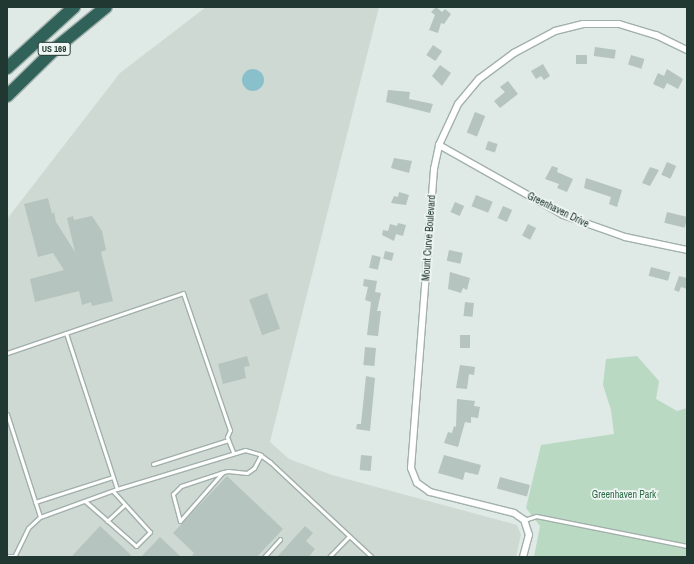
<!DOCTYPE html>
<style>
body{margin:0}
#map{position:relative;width:694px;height:564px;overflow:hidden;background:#dfe9e5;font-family:"Archivo Narrow",sans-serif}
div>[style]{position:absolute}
.built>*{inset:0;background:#ced9d4}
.green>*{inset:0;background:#b9d9c3}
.water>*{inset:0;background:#8ac0cb}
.round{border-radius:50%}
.building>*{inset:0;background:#b5c4be;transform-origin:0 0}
.roads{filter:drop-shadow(1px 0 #a2b0ac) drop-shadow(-1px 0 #a2b0ac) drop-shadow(0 1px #a2b0ac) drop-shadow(0 -1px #a2b0ac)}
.lane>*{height:3px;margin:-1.5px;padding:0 1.5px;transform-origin:1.5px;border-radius:1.5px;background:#fff}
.street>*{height:6px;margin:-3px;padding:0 3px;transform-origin:3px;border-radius:3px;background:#fff}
.highway>*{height:12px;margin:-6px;padding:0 6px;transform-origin:6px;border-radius:6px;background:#306259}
span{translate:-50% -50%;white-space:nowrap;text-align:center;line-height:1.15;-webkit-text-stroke:3.5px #eff6f3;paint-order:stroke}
.shield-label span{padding:1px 3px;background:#eff6f3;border:1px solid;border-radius:3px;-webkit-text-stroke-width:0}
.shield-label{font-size:9px;color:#213832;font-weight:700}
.street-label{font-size:10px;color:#213832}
.park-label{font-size:10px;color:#2f6c48}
.frame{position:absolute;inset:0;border:8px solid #213832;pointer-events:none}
</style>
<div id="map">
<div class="built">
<i style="clip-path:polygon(206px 7px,379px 7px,270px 442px,289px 459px,332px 475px,517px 525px,521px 535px,516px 557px,7px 557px,7px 219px,120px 73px)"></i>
</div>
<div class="green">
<i style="clip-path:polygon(637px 356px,659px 381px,656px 399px,677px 411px,687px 408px,687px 557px,534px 557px,540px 526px,526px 508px,541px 445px,614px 434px,611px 410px,603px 385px,606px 359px)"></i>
</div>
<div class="water">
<i class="round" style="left:242px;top:69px;width:22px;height:22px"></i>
</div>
<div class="building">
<i style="clip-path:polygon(436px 7px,442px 12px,445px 9px,451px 14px,444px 24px,441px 23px,438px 33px,429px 30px,435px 15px,431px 12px)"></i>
<i style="left:433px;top:45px;width:11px;height:12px;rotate:34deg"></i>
<i style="left:595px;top:47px;width:21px;height:9px;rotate:8deg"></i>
<i style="left:587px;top:55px;width:9px;height:11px;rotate:90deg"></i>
<i style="left:631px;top:55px;width:14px;height:10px;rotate:17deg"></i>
<i style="clip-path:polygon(543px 64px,550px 76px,544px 80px,541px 76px,536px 79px,531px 71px)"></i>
<i style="clip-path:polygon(440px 65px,451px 73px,442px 86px,432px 76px)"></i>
<i style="clip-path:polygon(667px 69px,683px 79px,678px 89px,667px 83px,664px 89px,653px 84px,658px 73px,664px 76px)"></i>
<i style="clip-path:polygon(508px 81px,518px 94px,500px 108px,494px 101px,505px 92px,500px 87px)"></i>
<i style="clip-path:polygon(388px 90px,410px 92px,409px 99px,433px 104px,430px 113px,386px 102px)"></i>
<i style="left:475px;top:112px;width:11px;height:22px;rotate:22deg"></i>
<i style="left:488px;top:141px;width:10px;height:9px;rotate:17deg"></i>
<i style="clip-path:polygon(394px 158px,412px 161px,409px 173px,391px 168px)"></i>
<i style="left:667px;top:162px;width:10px;height:14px;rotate:24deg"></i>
<i style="clip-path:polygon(552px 166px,558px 168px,557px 172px,573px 179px,567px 192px,557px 188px,559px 184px,545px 179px)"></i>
<i style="clip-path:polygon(650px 167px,659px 170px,650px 186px,642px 183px)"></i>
<i style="clip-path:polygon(586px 178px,622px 190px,617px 207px,609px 204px,611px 197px,584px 188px)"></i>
<i style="clip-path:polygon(399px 192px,409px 195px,406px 205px,391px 203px,394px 196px,398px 197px)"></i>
<i style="left:476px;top:195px;width:18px;height:12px;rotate:22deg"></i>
<i style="clip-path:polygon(48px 198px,52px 214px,54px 212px,56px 222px,75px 252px,67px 218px,73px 216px,74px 220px,92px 216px,102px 231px,106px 250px,101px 252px,113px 301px,92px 306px,91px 302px,82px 305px,79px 291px,35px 302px,30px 279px,64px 270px,53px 253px,38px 257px,24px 204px)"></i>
<i style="left:455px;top:202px;width:10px;height:11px;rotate:24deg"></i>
<i style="left:503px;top:206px;width:10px;height:13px;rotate:24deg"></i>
<i style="left:667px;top:212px;width:21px;height:11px;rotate:14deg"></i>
<i style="clip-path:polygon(398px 223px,406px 225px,403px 236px,396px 234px,394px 241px,382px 235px,383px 230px,388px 231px,390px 224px,397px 226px)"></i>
<i style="left:528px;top:224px;width:9px;height:13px;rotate:27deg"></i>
<i style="left:449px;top:250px;width:14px;height:11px;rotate:12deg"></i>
<i style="left:385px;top:251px;width:9px;height:8px;rotate:13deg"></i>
<i style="left:372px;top:255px;width:9px;height:13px;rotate:13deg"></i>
<i style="left:651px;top:267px;width:20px;height:9px;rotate:15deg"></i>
<i style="clip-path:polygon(450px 272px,470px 278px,467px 290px,463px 288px,461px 293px,448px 289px)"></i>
<i style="clip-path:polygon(679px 276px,687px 278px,687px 289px,681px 287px,679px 292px,674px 290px)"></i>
<i style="clip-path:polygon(364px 279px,377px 281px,375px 292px,381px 293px,377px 311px,381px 311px,378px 336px,367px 335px,371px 302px,365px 300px,368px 287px,363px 286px)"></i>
<i style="left:267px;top:293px;width:38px;height:19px;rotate:70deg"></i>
<i style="left:465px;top:302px;width:9px;height:14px;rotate:6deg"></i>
<i style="left:460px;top:335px;width:10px;height:13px"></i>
<i style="left:365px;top:347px;width:11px;height:18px;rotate:5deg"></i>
<i style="clip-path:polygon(247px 356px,250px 366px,244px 367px,246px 378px,223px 384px,218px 364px)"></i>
<i style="clip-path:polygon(460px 365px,475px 367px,474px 375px,469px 374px,467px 389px,456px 388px)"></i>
<i style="clip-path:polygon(366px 376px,375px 378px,370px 431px,356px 429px,357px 424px,361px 424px)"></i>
<i style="clip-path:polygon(457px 399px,475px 401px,474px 406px,480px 407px,478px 418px,471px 417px,471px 423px,465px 422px,458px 447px,444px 443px,448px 432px,452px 433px,454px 426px,456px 427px)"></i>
<i style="left:361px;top:455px;width:11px;height:15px;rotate:5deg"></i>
<i style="clip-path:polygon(444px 455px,481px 465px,478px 475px,465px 472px,463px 480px,438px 473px)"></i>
<i style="clip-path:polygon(227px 476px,283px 529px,257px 557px,191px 557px,194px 553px,173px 533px)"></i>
<i style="left:500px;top:477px;width:31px;height:12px;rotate:15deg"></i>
<i style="clip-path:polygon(100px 526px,129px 553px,132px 557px,71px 557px)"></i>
<i style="clip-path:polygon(305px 526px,313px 533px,306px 541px,315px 549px,309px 557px,277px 557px)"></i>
<i style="clip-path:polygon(160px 537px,181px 557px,141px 557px)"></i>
</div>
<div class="roads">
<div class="lane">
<i style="left:66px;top:333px;width:164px;rotate:71.9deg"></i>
<i style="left:7px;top:353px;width:186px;rotate:-18.8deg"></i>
<i style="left:183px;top:293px;width:145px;rotate:71.1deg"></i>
<i style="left:230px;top:430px;width:8px;rotate:113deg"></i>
<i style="left:227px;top:437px;width:16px;rotate:68deg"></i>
<i style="left:7px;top:414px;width:108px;rotate:72.2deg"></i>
<i style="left:153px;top:464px;width:79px;rotate:-17.7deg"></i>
<i style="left:223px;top:472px;width:65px;rotate:131.3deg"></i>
<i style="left:180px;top:521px;width:28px;rotate:-105deg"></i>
<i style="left:173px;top:494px;width:11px;rotate:-45deg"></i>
<i style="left:181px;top:486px;width:41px;rotate:-18.4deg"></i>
<i style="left:220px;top:473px;width:8px;rotate:-14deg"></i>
<i style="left:228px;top:471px;width:19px;rotate:6deg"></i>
<i style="left:247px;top:473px;width:9px;rotate:-36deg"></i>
<i style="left:254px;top:468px;width:15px;rotate:-62deg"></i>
<i style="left:85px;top:501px;width:68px;rotate:41.4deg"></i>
<i style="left:136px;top:546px;width:20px;rotate:-45deg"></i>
<i style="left:150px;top:532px;width:55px;rotate:-132.1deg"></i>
<i style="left:35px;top:502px;width:82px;rotate:-17.8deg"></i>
<i style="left:524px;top:520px;width:13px;rotate:-18deg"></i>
<i style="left:536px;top:516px;width:154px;rotate:11.2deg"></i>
<i style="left:107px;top:521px;width:23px;rotate:-43deg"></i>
<i style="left:7px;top:556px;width:7px"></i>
<i style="left:14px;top:557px;width:32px;rotate:-64deg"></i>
<i style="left:28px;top:528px;width:16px;rotate:-43deg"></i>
<i style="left:40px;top:517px;width:82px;rotate:-20deg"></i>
<i style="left:117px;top:489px;width:134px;rotate:-16.9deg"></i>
<i style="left:245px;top:450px;width:15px;rotate:16deg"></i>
<i style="left:259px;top:454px;width:14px;rotate:36deg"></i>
<i style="left:270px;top:462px;width:139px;rotate:43deg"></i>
<i style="left:264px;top:557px;width:24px;rotate:-48deg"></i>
<i style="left:329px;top:557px;width:29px;rotate:-46deg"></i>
</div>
<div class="street">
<i style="left:439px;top:145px;width:142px;rotate:29.4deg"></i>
<i style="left:563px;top:215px;width:66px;rotate:19.5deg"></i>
<i style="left:625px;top:237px;width:63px;rotate:11.8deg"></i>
<i style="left:523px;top:557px;width:23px;rotate:-75deg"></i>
<i style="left:529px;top:535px;width:16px;rotate:-108deg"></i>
<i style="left:524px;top:520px;width:12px;rotate:-145deg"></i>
<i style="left:514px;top:513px;width:87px;rotate:-166deg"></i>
<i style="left:430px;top:492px;width:16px;rotate:-145deg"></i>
<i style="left:417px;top:483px;width:16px;rotate:-112deg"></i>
<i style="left:411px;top:468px;width:300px;rotate:-85.6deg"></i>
<i style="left:434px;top:169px;width:25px;rotate:-78deg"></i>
<i style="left:439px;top:145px;width:45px;rotate:-65.1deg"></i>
<i style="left:458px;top:104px;width:33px;rotate:-50deg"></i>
<i style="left:479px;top:79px;width:44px;rotate:-36.6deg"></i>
<i style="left:514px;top:53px;width:47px;rotate:-28.2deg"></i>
<i style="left:555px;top:31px;width:29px;rotate:-14deg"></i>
<i style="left:583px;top:24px;width:36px"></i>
<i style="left:619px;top:24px;width:39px;rotate:17deg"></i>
<i style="left:656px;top:35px;width:34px;rotate:26deg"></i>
</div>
<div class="highway">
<i style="left:7px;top:68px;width:91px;rotate:-42.3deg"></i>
<i style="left:7px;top:96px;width:70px;rotate:-44.4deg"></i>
<i style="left:57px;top:47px;width:63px;rotate:-39.2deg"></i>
</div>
</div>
<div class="shield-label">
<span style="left:54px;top:49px">US 169</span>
</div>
<div class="street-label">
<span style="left:558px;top:210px;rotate:26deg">Greenhaven Drive</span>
<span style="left:429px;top:238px;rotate:-86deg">Mount Curve Boulevard</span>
</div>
<div class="park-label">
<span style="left:624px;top:495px">Greenhaven Park</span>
</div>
<div class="frame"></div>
</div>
